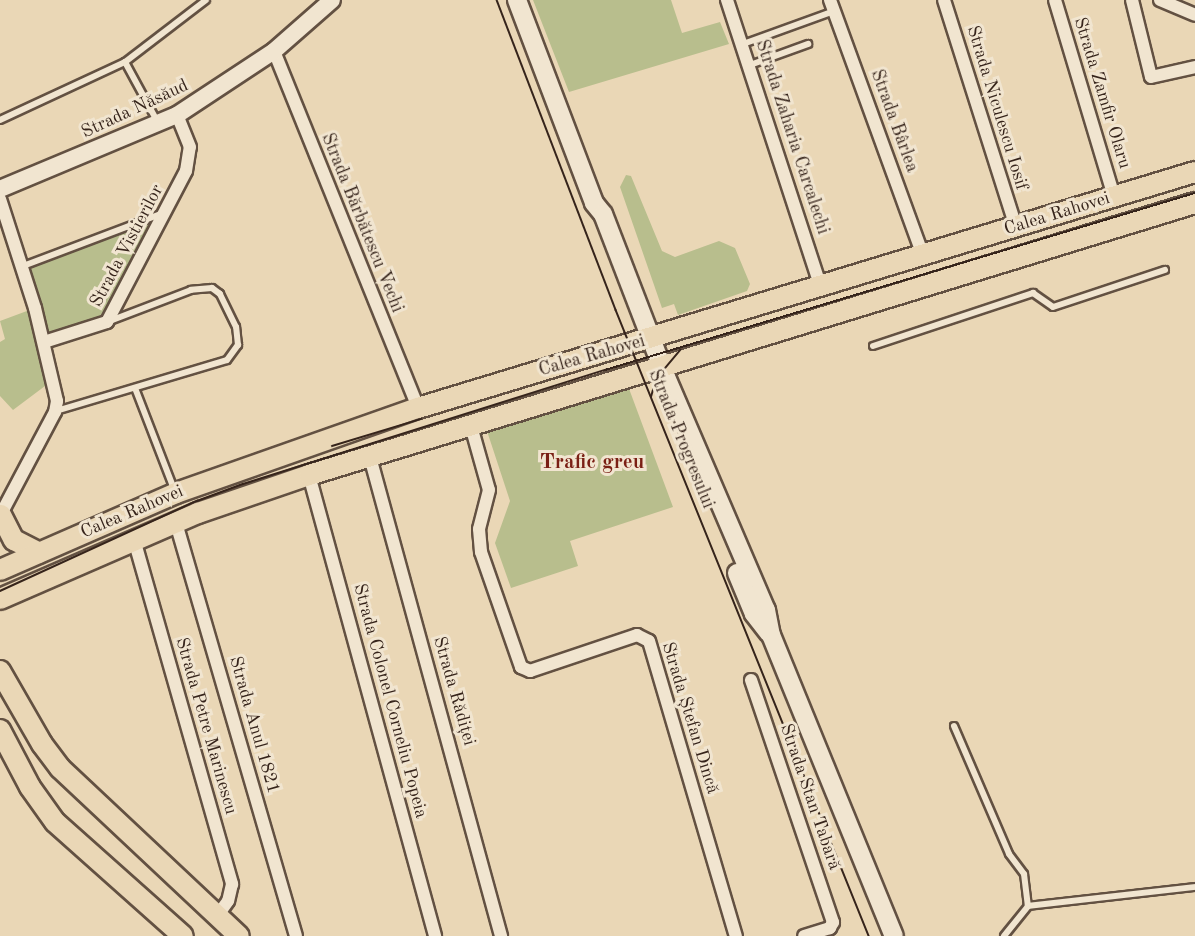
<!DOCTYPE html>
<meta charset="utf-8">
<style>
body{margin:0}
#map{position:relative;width:1195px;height:936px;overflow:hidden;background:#ead7b6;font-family:"Old Standard TT",serif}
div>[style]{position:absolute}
.green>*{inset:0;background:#b8be8d}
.roads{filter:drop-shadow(2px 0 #635142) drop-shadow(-2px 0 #635142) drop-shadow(0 2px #635142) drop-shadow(0 -2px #635142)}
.service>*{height:6px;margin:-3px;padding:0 3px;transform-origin:3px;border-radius:3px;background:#f1e5d0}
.minor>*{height:12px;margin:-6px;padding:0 6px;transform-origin:6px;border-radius:6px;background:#f1e5d0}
.tertiary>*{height:16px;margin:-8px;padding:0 8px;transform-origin:8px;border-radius:8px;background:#f1e5d0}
.secondary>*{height:18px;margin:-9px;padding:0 9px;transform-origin:9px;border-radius:9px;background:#f1e5d0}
.primary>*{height:20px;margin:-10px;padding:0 10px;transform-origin:10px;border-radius:10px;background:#ead7b6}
.tram>*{height:1.5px;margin:-0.75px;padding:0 0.75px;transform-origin:0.75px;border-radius:0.75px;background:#36241b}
span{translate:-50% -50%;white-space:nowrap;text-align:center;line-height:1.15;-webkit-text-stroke:6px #f1e5d0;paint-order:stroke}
.street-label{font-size:18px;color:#36241b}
.quarter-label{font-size:21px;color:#7a1f14;font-weight:700}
</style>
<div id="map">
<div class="green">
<i style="clip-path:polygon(533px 0,671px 0,682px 33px,720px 22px,729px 44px,569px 92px)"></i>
<i style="clip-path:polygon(626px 175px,631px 176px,662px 251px,675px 257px,719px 241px,735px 248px,750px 284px,747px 291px,678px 315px,674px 304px,662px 308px,620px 187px)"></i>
<i style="clip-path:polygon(166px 212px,107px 322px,44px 342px,53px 380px,13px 410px,0 396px,0 342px,5px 339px,0 321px,35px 308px,23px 266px)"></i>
<i style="clip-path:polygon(628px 386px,673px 507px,570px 541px,578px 566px,511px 588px,495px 543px,510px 501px,487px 431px)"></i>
</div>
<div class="roads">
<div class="service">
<i style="left:743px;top:44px;width:97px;rotate:-19.9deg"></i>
<i style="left:125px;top:62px;width:67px;rotate:61.5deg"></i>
<i style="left:750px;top:65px;width:62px;rotate:-19.9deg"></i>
<i style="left:0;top:120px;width:138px;rotate:-24.9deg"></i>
<i style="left:125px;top:62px;width:102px;rotate:-37.4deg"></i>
<i style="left:23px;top:266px;width:150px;rotate:-20.7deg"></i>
<i style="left:873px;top:346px;width:169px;rotate:-18.3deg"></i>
<i style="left:1033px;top:293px;width:24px;rotate:35deg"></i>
<i style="left:1053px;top:307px;width:118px;rotate:-18.3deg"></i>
<i style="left:135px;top:388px;width:108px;rotate:68.9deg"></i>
<i style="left:56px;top:411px;width:178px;rotate:-16.6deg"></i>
<i style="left:227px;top:360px;width:19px;rotate:-54deg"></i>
<i style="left:238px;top:345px;width:18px;rotate:-96deg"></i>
<i style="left:236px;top:327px;width:37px;rotate:-116deg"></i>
<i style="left:220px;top:294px;width:10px;rotate:-143deg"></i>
<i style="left:212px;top:288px;width:21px;rotate:175deg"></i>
<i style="left:191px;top:290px;width:87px;rotate:159.1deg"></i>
<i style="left:954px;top:726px;width:139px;rotate:66.7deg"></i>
<i style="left:1009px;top:854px;width:25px;rotate:53deg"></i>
<i style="left:1024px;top:874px;width:32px;rotate:83deg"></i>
<i style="left:1004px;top:936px;width:38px;rotate:-51deg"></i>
<i style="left:1028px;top:906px;width:168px;rotate:-6.5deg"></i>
</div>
<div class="minor">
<i style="left:727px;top:0;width:302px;rotate:71.9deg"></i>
<i style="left:830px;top:0;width:271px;rotate:70deg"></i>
<i style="left:944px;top:0;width:238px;rotate:72.4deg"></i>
<i style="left:1055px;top:0;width:206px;rotate:73.3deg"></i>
<i style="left:1132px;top:0;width:79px;rotate:76.1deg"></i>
<i style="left:1151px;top:77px;width:45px;rotate:-12.8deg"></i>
<i style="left:1160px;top:0;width:38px;rotate:23deg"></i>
<i style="left:274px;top:51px;width:385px;rotate:68deg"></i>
<i style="left:0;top:199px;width:114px;rotate:72.2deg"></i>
<i style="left:35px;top:308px;width:96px;rotate:76.7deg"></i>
<i style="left:57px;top:401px;width:11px;rotate:100deg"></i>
<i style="left:55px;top:412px;width:118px;rotate:117.9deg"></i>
<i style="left:44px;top:342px;width:66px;rotate:-17.6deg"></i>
<i style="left:107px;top:322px;width:170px;rotate:-62.4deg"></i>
<i style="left:186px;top:171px;width:24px;rotate:-81deg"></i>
<i style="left:190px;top:147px;width:35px;rotate:-112deg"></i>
<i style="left:471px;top:426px;width:66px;rotate:74.3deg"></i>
<i style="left:489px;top:490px;width:40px;rotate:104.4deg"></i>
<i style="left:479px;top:529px;width:23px;rotate:85deg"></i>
<i style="left:481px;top:552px;width:122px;rotate:70.8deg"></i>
<i style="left:521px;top:667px;width:10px;rotate:24deg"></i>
<i style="left:530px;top:671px;width:113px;rotate:-18.6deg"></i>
<i style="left:637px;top:635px;width:13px;rotate:27deg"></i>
<i style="left:649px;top:641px;width:308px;rotate:73.6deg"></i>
<i style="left:370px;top:457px;width:497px;rotate:74.7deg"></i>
<i style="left:309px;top:475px;width:478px;rotate:74.7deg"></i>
<i style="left:176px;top:523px;width:430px;rotate:73.8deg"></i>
<i style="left:135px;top:543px;width:355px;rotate:74.1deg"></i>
<i style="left:232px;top:884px;width:17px;rotate:103deg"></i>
<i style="left:228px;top:901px;width:19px;rotate:126deg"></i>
<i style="left:751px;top:680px;width:256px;rotate:71.3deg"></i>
<i style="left:833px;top:922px;width:7px;rotate:117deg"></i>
<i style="left:830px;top:928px;width:27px;rotate:163deg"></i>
</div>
<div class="tertiary">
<i style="left:0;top:189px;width:192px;rotate:-22.7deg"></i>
<i style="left:177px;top:115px;width:116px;rotate:-33.4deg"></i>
<i style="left:274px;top:51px;width:77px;rotate:-41.3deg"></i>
</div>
<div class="secondary">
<i style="left:517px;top:0;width:217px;rotate:69.2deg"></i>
<i style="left:594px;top:203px;width:14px;rotate:51deg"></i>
<i style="left:603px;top:214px;width:175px;rotate:68.9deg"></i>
<i style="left:666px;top:377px;width:254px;rotate:66.8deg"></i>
<i style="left:766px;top:610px;width:25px;rotate:79deg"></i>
<i style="left:771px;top:635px;width:325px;rotate:67.8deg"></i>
<i style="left:737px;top:573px;width:44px;rotate:67.5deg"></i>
<i style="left:754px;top:614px;width:24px;rotate:52deg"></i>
</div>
<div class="primary">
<i style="left:1px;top:515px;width:28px;rotate:63deg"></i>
<i style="left:14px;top:540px;width:28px;rotate:27deg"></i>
<i style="left:0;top:570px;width:192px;rotate:-23.6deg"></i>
<i style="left:176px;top:493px;width:256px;rotate:-19.4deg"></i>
<i style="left:418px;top:408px;width:812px;rotate:-16.9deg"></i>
<i style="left:0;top:599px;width:216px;rotate:-23.5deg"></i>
<i style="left:198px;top:513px;width:117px;rotate:-18.9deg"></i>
<i style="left:309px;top:475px;width:927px;rotate:-17.07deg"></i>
<i style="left:0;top:671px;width:84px;rotate:60.1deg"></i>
<i style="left:42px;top:744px;width:30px;rotate:53deg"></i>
<i style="left:60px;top:768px;width:245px;rotate:43.2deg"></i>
<i style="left:0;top:730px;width:64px;rotate:62.2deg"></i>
<i style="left:30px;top:787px;width:43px;rotate:54.5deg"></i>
<i style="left:55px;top:822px;width:171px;rotate:41.7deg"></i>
</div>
</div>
<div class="tram">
<i style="left:497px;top:0;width:332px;rotate:69deg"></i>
<i style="left:616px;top:310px;width:675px;rotate:67.99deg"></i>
<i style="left:651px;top:397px;width:19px;rotate:-74deg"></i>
<i style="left:656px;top:379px;width:38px;rotate:-50deg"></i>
<i style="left:332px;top:446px;width:93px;rotate:-16.9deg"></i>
<i style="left:0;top:591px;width:217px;rotate:-24.6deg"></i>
<i style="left:197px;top:501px;width:49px;rotate:-20.3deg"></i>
<i style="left:243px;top:484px;width:380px;rotate:-17.5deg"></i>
<i style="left:605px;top:370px;width:616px;rotate:-16.7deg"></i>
</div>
<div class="street-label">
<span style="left:1102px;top:93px;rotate:73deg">Strada Zamfir Olaru</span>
<span style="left:997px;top:108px;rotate:73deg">Strada Niculescu Iosif</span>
<span style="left:135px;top:109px;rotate:-25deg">Strada Năsăud</span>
<span style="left:894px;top:121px;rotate:70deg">Strada Bârlea</span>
<span style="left:792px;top:137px;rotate:72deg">Strada Zaharia Carcalechi</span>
<span style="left:1057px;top:214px;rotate:-17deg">Calea Rahovei</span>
<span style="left:362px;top:223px;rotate:68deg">Strada Bărbătescu Vechi</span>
<span style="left:127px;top:246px;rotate:-62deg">Strada Vistierilor</span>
<span style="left:592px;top:356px;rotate:-16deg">Calea Rahovei</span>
<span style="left:681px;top:439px;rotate:68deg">Strada Progresului</span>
<span style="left:132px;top:512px;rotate:-23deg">Calea Rahovei</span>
<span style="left:454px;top:691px;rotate:74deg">Strada Rădiței</span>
<span style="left:390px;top:701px;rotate:75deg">Strada Colonel Corneliu Popeia</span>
<span style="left:690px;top:718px;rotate:73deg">Strada Ștefan Dincă</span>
<span style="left:254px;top:725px;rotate:74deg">Strada Anul 1821</span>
<span style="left:206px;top:726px;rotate:74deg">Strada Petre Marinescu</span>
<span style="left:810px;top:797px;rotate:71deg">Strada Stan Tabară</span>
</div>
<div class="quarter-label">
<span style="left:592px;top:463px">Trafic greu</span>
</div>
</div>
